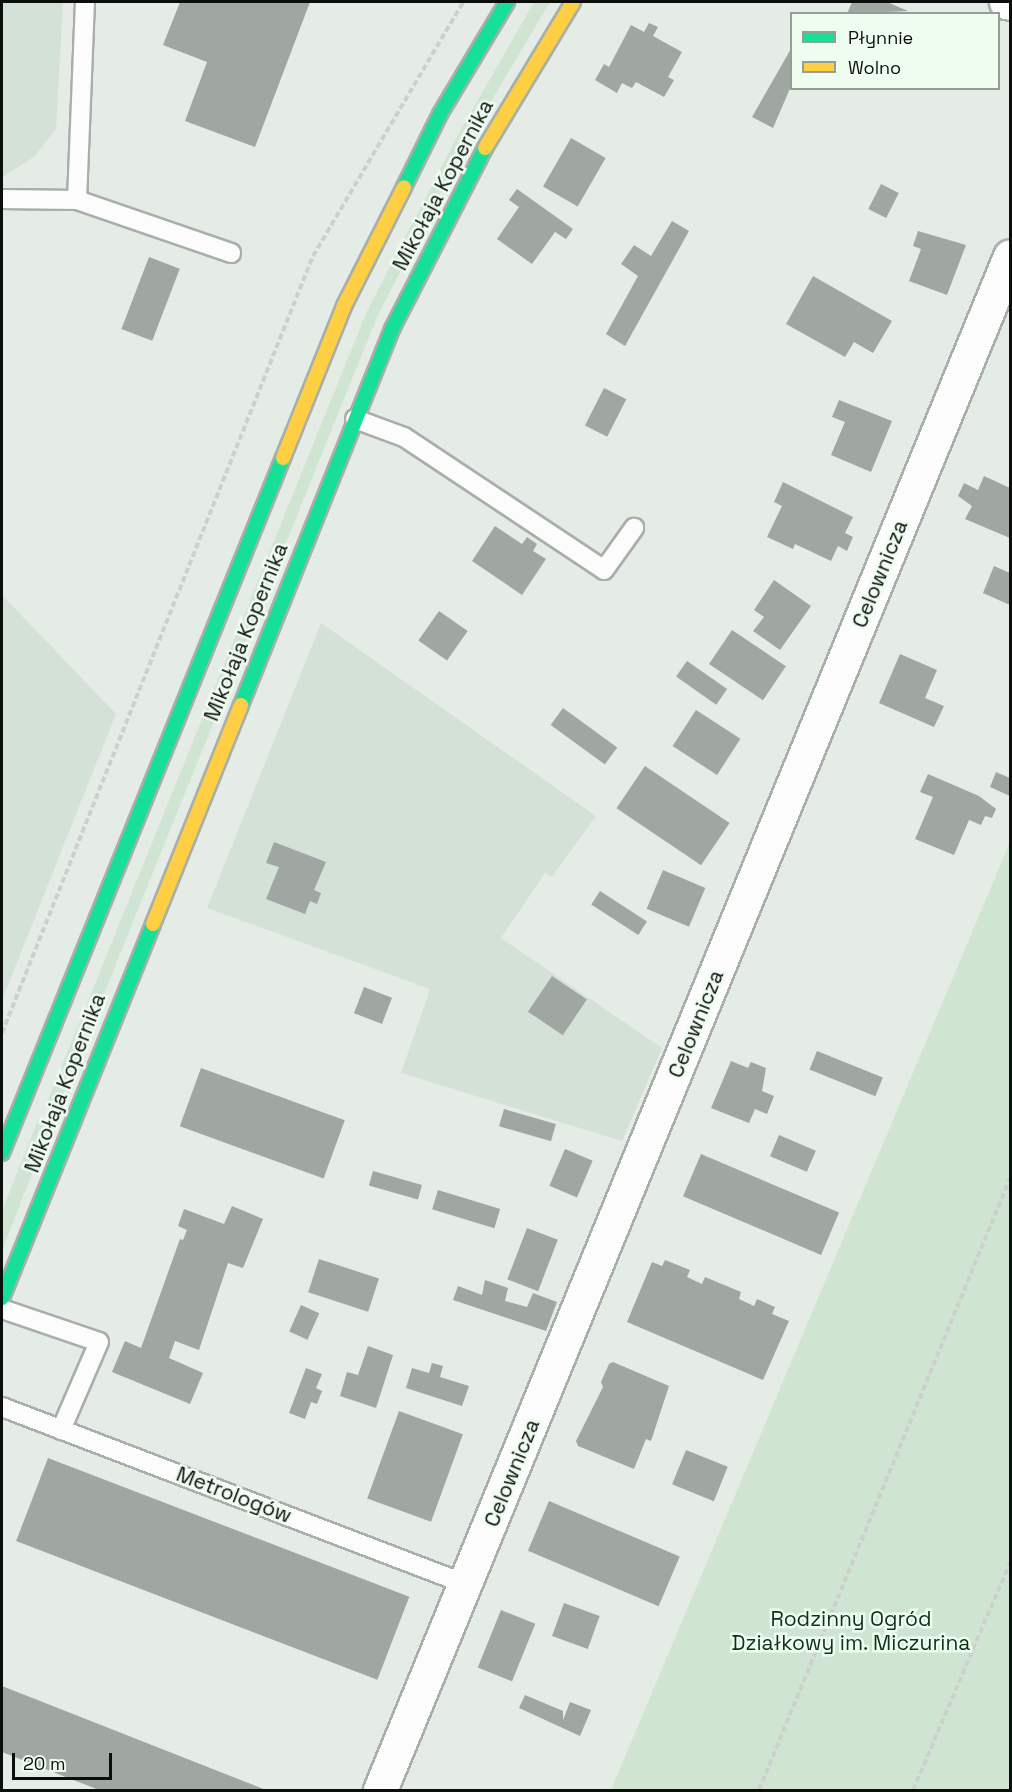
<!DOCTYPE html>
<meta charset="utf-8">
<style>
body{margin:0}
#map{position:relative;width:1012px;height:1792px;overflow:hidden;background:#e5ece6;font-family:"Space Grotesk",sans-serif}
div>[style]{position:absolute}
.built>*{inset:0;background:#d4e1d6}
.green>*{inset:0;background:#cfe5d2}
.building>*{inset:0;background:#a0a6a1;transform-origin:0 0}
.path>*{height:4px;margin-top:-2px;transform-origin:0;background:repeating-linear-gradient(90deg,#ced0ce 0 6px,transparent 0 9px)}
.roads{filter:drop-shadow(2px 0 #a8aeaa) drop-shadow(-2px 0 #a8aeaa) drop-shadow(0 2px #a8aeaa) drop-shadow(0 -2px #a8aeaa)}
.lane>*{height:18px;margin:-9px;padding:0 9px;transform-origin:9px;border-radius:9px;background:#fbfcfb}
.street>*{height:33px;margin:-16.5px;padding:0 16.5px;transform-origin:16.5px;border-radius:16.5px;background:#fbfcfb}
.fast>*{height:14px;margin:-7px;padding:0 7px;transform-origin:7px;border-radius:7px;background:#16e098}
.slow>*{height:14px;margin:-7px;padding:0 7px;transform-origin:7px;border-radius:7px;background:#ffcf43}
span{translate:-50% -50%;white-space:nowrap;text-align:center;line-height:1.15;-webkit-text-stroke:5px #effdf1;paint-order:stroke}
.street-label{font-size:21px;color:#0b0f0c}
.park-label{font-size:21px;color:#0e3217}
.frame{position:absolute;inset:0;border:3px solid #0b0f0c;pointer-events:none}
.legend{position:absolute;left:790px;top:12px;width:210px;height:78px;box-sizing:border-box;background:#effdf1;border:2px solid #949e95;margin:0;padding:8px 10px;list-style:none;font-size:18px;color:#0b0f0c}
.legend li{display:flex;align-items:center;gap:12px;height:30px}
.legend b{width:30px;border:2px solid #949e95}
.scale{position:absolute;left:12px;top:1753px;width:100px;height:27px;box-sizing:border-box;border:3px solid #0b0f0c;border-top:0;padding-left:8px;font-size:18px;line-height:21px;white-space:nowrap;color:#0b0f0c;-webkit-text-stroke:4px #effdf1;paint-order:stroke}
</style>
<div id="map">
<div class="built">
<i style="clip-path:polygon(2px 2px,63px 2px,56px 129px,34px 157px,2px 177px)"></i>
<i style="clip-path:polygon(2px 595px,116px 714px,2px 1000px)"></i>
<i style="clip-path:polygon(321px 623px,596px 816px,552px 877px,545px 873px,501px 938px,662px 1048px,622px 1141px,401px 1073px,430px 989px,207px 908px)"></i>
</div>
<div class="green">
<i style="clip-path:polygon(534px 2px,550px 2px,467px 142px,378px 315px,60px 1103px,48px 1100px,367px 311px,458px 135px)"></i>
<i style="clip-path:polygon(1010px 842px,1010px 1790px,611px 1790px)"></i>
<i style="clip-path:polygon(38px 1120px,51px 1125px,2px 1251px,2px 1211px)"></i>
</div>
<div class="building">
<i style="clip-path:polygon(180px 2px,310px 2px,255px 147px,185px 121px,207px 62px,163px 45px)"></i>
<i style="clip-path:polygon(852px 2px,887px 2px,908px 11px,847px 14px)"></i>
<i style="clip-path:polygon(649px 23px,658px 27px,653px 36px,682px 52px,668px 77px,674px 80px,664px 97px,636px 82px,632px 88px,622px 83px,617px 93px,595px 80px,604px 64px,609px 67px,631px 25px,644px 32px)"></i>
<i style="clip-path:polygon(792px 47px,792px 84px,773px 128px,752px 117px)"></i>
<i style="left:571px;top:138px;width:40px;height:56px;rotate:30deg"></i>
<i style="left:881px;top:184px;width:20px;height:28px;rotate:27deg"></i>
<i style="clip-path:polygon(517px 189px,573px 229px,566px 239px,555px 232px,532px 264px,497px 239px,519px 207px,509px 200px)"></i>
<i style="clip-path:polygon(672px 221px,689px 231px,625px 346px,606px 334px,638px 276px,621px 264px,634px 245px,651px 256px)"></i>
<i style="clip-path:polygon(918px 231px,966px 245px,947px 295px,909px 281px,921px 249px,913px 246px)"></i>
<i style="left:149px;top:257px;width:33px;height:77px;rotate:21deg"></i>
<i style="clip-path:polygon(813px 276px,892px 321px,873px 353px,854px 342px,845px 357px,786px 324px)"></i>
<i style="left:604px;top:388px;width:25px;height:42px;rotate:27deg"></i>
<i style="clip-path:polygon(839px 400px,892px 421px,871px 472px,831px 455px,845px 422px,832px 417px)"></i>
<i style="clip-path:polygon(984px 476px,1010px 488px,1010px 538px,965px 519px,972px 506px,958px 496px,964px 483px,978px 490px)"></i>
<i style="clip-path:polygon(783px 482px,853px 517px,845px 533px,853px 537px,847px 551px,838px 546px,831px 561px,795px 544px,793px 549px,767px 537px,782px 506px,774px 502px)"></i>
<i style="clip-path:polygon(495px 526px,522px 544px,527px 537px,537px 544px,533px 551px,546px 559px,522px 595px,472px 561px)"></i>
<i style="clip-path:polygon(994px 566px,1010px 573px,1010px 605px,983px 593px)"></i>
<i style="clip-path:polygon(774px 580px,811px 606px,780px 650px,753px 631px,764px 617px,754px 610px)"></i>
<i style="left:439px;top:611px;width:35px;height:36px;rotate:35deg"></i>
<i style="left:732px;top:630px;width:65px;height:41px;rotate:34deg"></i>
<i style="clip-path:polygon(900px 654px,937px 670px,925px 698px,944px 706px,934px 727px,879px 703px)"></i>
<i style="left:687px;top:661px;width:49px;height:19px;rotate:35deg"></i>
<i style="left:563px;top:708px;width:67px;height:21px;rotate:36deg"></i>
<i style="left:696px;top:710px;width:53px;height:43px;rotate:33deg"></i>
<i style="left:645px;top:766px;width:102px;height:51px;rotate:34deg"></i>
<i style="clip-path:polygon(996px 772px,1010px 778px,1010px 796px,990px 787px)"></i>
<i style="clip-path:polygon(928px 774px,979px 796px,996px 809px,992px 818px,985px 816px,981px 825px,969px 820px,954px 855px,915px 839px,933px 797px,920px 792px)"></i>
<i style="clip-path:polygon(274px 842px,326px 862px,314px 890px,321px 893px,317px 904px,310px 901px,305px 914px,266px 899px,279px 867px,266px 863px)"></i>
<i style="left:663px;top:870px;width:46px;height:42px;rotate:23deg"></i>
<i style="left:600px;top:891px;width:56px;height:16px;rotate:33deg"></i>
<i style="left:552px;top:976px;width:42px;height:43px;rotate:34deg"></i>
<i style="left:364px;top:987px;width:30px;height:28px;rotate:21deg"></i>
<i style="left:817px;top:1051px;width:71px;height:20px;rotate:22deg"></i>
<i style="clip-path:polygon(731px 1061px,748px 1068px,751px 1062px,766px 1068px,762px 1091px,774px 1096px,767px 1114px,755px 1109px,749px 1123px,711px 1108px)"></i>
<i style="left:201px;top:1068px;width:153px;height:62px;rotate:20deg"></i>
<i style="left:504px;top:1109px;width:54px;height:18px;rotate:16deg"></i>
<i style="left:779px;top:1135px;width:40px;height:23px;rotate:23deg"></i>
<i style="left:565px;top:1149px;width:30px;height:40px;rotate:23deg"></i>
<i style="left:701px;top:1154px;width:150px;height:46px;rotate:23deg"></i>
<i style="left:373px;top:1171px;width:51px;height:15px;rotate:16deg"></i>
<i style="left:438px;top:1190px;width:65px;height:20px;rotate:17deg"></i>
<i style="clip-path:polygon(232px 1206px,263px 1219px,243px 1268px,228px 1263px,199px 1350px,175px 1341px,169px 1358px,203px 1373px,190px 1404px,112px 1372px,125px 1341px,141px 1348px,180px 1239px,183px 1240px,187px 1230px,178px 1226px,184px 1209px,224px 1224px)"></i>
<i style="left:527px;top:1228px;width:33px;height:55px;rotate:21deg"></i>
<i style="left:319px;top:1259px;width:63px;height:35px;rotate:18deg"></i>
<i style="clip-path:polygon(665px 1260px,690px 1270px,687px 1277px,702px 1284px,705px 1277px,741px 1292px,739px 1299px,754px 1306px,757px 1299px,775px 1307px,772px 1314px,789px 1321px,763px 1380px,627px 1322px,652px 1262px,662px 1266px)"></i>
<i style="clip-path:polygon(485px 1280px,508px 1288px,505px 1301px,527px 1307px,533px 1293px,557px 1302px,546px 1331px,453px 1300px,458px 1286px,482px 1295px)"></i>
<i style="left:301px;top:1305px;width:20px;height:29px;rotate:24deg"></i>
<i style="clip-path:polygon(368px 1346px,393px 1355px,376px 1408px,340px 1396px,347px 1372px,358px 1375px)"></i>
<i style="clip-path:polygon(613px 1362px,669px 1386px,651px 1441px,646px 1439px,634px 1469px,578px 1446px,576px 1441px,603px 1387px,601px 1382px,609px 1364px)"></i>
<i style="clip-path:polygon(432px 1363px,443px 1366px,440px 1377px,469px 1386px,462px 1406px,406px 1388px,412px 1368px,429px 1373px)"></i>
<i style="clip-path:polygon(306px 1368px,322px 1374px,316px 1388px,322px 1391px,317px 1404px,311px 1402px,305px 1419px,289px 1413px)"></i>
<i style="left:399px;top:1411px;width:68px;height:93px;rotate:20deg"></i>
<i style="left:686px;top:1450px;width:45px;height:37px;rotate:22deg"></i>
<i style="left:48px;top:1458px;width:387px;height:89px;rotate:21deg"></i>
<i style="left:549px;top:1501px;width:142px;height:54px;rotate:23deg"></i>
<i style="left:564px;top:1603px;width:38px;height:35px;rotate:20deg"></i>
<i style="left:501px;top:1610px;width:37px;height:62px;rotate:22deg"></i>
<i style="clip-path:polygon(2px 1686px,266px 1790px,99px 1790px,2px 1752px)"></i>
<i style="clip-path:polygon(525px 1695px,563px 1711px,563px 1720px,570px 1702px,591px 1710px,580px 1736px,519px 1708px)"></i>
</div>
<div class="path">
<i style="left:2px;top:1033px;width:837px;rotate:-68.19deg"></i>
<i style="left:313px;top:256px;width:295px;rotate:-59.4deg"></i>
<i style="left:759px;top:1790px;width:661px;rotate:-67.7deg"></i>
<i style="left:913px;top:1790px;width:247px;rotate:-66.9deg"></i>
</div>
<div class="roads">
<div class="lane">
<i style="left:2px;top:199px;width:75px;rotate:0.8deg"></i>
<i style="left:77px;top:200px;width:163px;rotate:19deg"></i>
<i style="left:77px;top:200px;width:198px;rotate:-87.7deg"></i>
<i style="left:355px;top:419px;width:52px;rotate:20.2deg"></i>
<i style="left:404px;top:437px;width:240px;rotate:33.6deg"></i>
<i style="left:604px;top:570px;width:52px;rotate:-54.5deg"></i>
<i style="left:2px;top:1309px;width:102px;rotate:18.8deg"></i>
<i style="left:99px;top:1342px;width:96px;rotate:113.4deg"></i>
<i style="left:2px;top:1407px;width:497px;rotate:20.9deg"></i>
</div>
<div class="street">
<i style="left:1006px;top:2px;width:4px;rotate:14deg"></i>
<i style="left:380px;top:1790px;width:1658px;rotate:-67.67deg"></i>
</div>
<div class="fast">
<i style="left:404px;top:187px;width:81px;rotate:-63.7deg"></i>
<i style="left:440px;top:114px;width:131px;rotate:-59.1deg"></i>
<i style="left:241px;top:705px;width:405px;rotate:-68.1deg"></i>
<i style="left:392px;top:329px;width:203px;rotate:-62.8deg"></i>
<i style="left:2px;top:1153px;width:750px;rotate:-67.99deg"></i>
<i style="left:2px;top:1298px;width:403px;rotate:-68deg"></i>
</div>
<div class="slow">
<i style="left:485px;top:148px;width:170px;rotate:-58.9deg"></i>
<i style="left:283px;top:458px;width:164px;rotate:-68.1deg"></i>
<i style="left:344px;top:306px;width:133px;rotate:-63.2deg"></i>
<i style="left:153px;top:924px;width:236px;rotate:-68.1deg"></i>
</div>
</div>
<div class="street-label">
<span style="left:443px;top:185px;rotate:-62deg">Mikołaja Kopernika</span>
<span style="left:880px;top:574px;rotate:-68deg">Celownicza</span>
<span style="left:246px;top:632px;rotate:-68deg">Mikołaja Kopernika</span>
<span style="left:696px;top:1024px;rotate:-68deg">Celownicza</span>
<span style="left:65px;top:1083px;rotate:-69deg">Mikołaja Kopernika</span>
<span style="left:512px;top:1473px;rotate:-68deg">Celownicza</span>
<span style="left:234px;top:1495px;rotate:21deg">Metrologów</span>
</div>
<div class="park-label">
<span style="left:851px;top:1631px">Rodzinny Ogród<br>Działkowy im. Miczurina</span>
</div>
<div class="frame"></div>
<ul class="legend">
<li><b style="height:8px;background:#16e098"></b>Płynnie</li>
<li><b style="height:8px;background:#ffcf43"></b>Wolno</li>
</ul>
<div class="scale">20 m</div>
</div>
